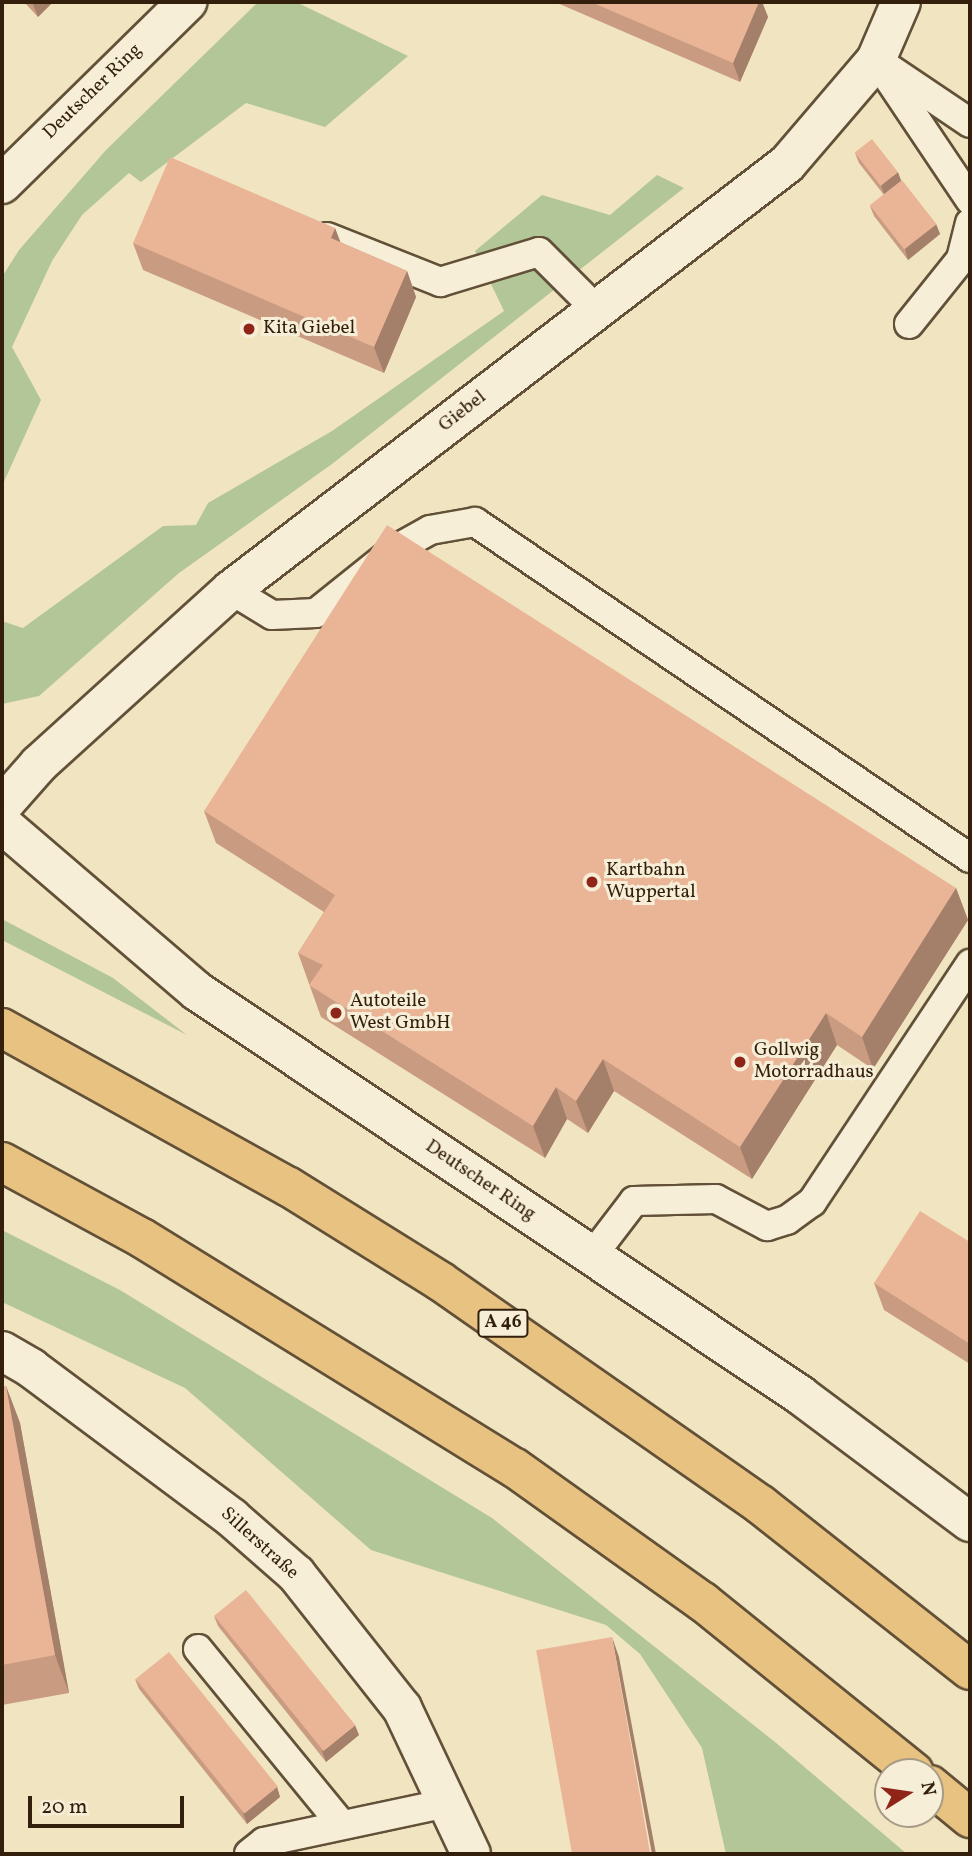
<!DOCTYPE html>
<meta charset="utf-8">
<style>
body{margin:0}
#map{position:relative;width:972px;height:1856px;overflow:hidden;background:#f1e5c1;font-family:Vollkorn,serif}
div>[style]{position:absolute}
.green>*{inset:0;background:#b3c698}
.roads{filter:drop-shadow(2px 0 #625038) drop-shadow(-2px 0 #625038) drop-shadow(0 2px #625038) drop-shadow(0 -2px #625038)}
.service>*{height:28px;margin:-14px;padding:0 14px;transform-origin:14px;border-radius:14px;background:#f6eed7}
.minor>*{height:38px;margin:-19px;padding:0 19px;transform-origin:19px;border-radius:19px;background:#f6eed7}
.tertiary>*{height:38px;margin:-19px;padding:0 19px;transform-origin:19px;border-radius:19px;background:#f6eed7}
.motorway>*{height:38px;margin:-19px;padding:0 19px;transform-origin:19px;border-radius:19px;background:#e8c280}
.wall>*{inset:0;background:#c99c82}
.shaded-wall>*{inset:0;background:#a47f6a}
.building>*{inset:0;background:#eab597;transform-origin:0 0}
.dots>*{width:19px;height:19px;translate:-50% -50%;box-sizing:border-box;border:4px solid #f6eed7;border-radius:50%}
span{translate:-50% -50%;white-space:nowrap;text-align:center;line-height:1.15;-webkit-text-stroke:6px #f6eed7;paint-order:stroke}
.shield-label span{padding:2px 5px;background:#f6eed7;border:2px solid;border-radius:5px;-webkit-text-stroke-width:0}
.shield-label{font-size:18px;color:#331f0b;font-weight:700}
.street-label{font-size:19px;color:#331f0b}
.poi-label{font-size:19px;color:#331f0b}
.left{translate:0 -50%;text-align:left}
.frame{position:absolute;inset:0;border:4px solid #331f0b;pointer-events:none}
.north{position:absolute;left:874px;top:1758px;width:70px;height:70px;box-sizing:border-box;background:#f6eed7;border:2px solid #a89b85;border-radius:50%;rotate:78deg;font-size:19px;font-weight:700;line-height:28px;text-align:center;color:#331f0b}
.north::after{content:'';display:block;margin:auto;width:24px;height:32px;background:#8f2418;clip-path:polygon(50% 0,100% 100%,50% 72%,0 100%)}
.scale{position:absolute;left:28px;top:1796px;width:156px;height:32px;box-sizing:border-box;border:4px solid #331f0b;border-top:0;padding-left:9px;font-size:21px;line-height:24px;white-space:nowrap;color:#331f0b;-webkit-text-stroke:5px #f6eed7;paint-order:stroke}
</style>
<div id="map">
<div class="green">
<i style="clip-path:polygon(258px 2px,296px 2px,408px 56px,325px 127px,246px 103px,141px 182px,129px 173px,82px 215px,52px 261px,12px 347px,41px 400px,2px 486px,2px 277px,19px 250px,106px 150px)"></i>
<i style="clip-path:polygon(657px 175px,684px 188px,332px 464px,179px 573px,39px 696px,2px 704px,2px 621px,23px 628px,163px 526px,196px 525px,208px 503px,332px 431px,504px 311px,475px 251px,542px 195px,610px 215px)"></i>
<i style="clip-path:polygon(2px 919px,113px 978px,187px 1035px,2px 940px)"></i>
<i style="clip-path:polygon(2px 1230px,120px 1290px,492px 1518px,775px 1742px,907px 1854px,726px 1854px,702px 1748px,640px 1654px,606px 1625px,371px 1550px,185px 1388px,2px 1302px)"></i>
</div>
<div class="roads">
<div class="service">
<i style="left:876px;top:60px;width:169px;rotate:56.1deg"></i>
<i style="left:887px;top:67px;width:100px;rotate:34deg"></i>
<i style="left:327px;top:237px;width:122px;rotate:21.7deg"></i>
<i style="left:440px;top:282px;width:103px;rotate:-16.9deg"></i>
<i style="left:539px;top:252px;width:81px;rotate:45deg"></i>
<i style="left:909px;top:324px;width:83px;rotate:-51.3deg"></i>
<i style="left:961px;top:259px;width:37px;rotate:-76deg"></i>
<i style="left:231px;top:590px;width:48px;rotate:31.4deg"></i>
<i style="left:272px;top:615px;width:44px;rotate:-2.6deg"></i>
<i style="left:316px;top:613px;width:102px;rotate:-38.7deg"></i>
<i style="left:396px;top:549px;width:39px;rotate:-29deg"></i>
<i style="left:430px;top:530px;width:46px;rotate:-10.1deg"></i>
<i style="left:475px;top:522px;width:598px;rotate:34.17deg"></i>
<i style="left:592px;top:1256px;width:69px;rotate:-52.6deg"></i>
<i style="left:634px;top:1201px;width:82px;rotate:-1.4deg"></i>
<i style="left:716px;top:1199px;width:58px;rotate:27.9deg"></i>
<i style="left:767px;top:1226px;width:21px;rotate:-17deg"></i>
<i style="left:787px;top:1220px;width:31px;rotate:-36deg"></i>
<i style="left:812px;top:1202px;width:286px;rotate:-56.4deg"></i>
<i style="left:198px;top:1649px;width:226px;rotate:50.7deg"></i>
<i style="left:249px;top:1854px;width:19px;rotate:-39deg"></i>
<i style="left:264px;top:1842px;width:188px;rotate:-12deg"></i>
</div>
<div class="minor">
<i style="left:2px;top:806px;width:56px;rotate:-48.6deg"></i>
<i style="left:39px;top:764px;width:259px;rotate:-42.2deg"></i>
<i style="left:231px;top:590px;width:700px;rotate:-37.46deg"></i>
<i style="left:787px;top:164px;width:137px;rotate:-49.4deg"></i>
<i style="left:876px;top:60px;width:63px;rotate:-66.7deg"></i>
<i style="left:2px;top:1351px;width:34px;rotate:30deg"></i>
<i style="left:31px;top:1368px;width:251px;rotate:36.7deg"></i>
<i style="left:232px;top:1518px;width:85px;rotate:41.2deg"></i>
<i style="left:296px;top:1574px;width:171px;rotate:51.7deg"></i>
<i style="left:402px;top:1708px;width:161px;rotate:64.7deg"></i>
</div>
<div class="tertiary">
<i style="left:2px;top:184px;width:260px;rotate:-44.5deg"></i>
<i style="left:2px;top:824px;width:257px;rotate:40.6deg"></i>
<i style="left:197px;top:991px;width:726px;rotate:33.82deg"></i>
<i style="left:800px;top:1395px;width:212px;rotate:36.8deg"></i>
</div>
<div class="motorway">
<i style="left:2px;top:1028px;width:328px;rotate:29deg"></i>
<i style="left:289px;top:1187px;width:178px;rotate:31.9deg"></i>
<i style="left:440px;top:1281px;width:391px;rotate:34.9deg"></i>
<i style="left:761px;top:1505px;width:266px;rotate:38.3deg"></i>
<i style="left:2px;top:1162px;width:159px;rotate:28.5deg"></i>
<i style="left:142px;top:1238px;width:438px;rotate:31.7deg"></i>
<i style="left:515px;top:1468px;width:231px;rotate:35.5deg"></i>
<i style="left:703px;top:1602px;width:271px;rotate:38.9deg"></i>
<i style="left:930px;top:1785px;width:52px;rotate:39.5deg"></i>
</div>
</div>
<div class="wall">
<i style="clip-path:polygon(24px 2px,53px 2px,38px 17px)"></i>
<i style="clip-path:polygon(555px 2px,762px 2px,768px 17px,740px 82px)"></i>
<i style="clip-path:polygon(855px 153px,901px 181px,936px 224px,940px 234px,908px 260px,874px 216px,870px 206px,884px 195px,859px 163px)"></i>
<i style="clip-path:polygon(335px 228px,340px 242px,407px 271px,416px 297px,384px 373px,143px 270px,133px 243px)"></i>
<i style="clip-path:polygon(204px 811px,956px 888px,968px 920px,873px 1069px,837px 1045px,752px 1179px,614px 1091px,588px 1133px,567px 1119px,545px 1158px,321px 1017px,298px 953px,324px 912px,216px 843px)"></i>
<i style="clip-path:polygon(970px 1242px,970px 1364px,884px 1310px,874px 1283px)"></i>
<i style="clip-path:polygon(2px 1386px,6px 1386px,20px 1423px,69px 1693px,2px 1705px)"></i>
<i style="clip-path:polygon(214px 1616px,359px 1735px,326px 1762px,218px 1626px)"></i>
<i style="clip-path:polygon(135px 1679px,277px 1787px,280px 1797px,247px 1824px,139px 1689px)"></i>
</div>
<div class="shaded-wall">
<i style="clip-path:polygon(32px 2px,53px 2px,38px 17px)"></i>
<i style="clip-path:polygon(759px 2px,762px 2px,768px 17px,740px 82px,733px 63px)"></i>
<i style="clip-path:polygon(898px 172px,902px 183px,885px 196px,881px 186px)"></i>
<i style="clip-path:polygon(936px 224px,940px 234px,908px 260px,905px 249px)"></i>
<i style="clip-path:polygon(335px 228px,345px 254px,331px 238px)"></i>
<i style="clip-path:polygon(407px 271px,416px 297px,384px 373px,374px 347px)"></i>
<i style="clip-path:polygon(956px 888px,968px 920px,873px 1069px,862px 1037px)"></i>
<i style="clip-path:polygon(826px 1013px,837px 1045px,752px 1179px,740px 1147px)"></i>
<i style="clip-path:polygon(603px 1059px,614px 1091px,588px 1133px,576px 1101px)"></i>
<i style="clip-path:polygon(556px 1087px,567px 1119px,545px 1158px,533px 1126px)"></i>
<i style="clip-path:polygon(6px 1386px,20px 1423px,69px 1693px,55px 1655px)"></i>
<i style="clip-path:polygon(612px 1637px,619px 1657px,656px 1854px,652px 1854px)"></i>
<i style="clip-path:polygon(355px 1725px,359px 1735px,326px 1762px,322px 1751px)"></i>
<i style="clip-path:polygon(277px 1787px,280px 1797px,247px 1824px,243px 1813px)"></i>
</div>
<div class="building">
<i style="clip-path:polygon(591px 2px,759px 2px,733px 63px)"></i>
<i style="left:872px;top:139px;width:42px;height:22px;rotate:52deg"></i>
<i style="clip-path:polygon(170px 157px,335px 228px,331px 238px,407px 271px,374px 347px,133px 243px)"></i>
<i style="left:902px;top:180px;width:56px;height:41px;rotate:52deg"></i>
<i style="clip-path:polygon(387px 525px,956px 888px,862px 1037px,826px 1013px,740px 1147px,603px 1059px,576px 1101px,556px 1087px,533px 1126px,309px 985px,323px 965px,298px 953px,335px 895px,204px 811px)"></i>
<i style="clip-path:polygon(920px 1211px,970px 1242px,970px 1344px,874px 1283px)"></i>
<i style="clip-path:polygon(2px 1386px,6px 1386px,55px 1655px,2px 1665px)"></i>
<i style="left:246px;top:1590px;width:174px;height:41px;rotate:51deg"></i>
<i style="left:612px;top:1637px;width:221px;height:77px;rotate:80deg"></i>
<i style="left:169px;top:1652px;width:173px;height:43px;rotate:51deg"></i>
</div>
<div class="dots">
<i style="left:249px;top:329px;background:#8f2418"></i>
<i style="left:592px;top:882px;background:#8f2418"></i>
<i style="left:336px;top:1013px;background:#8f2418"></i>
<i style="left:740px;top:1062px;background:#8f2418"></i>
</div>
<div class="shield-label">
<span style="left:503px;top:1323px">A 46</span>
</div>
<div class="street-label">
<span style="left:93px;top:92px;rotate:-44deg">Deutscher Ring</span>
<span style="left:463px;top:412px;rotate:-38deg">Giebel</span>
<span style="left:480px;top:1181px;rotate:34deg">Deutscher Ring</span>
<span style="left:259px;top:1544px;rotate:42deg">Sillerstraße</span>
</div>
<div class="poi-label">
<span class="left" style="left:263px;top:329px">Kita Giebel</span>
<span class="left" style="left:606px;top:882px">Kartbahn<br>Wuppertal</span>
<span class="left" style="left:350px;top:1013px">Autoteile<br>West GmbH</span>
<span class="left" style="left:754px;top:1062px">Gollwig<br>Motorradhaus</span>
</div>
<div class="frame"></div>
<div class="north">N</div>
<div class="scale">20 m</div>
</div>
